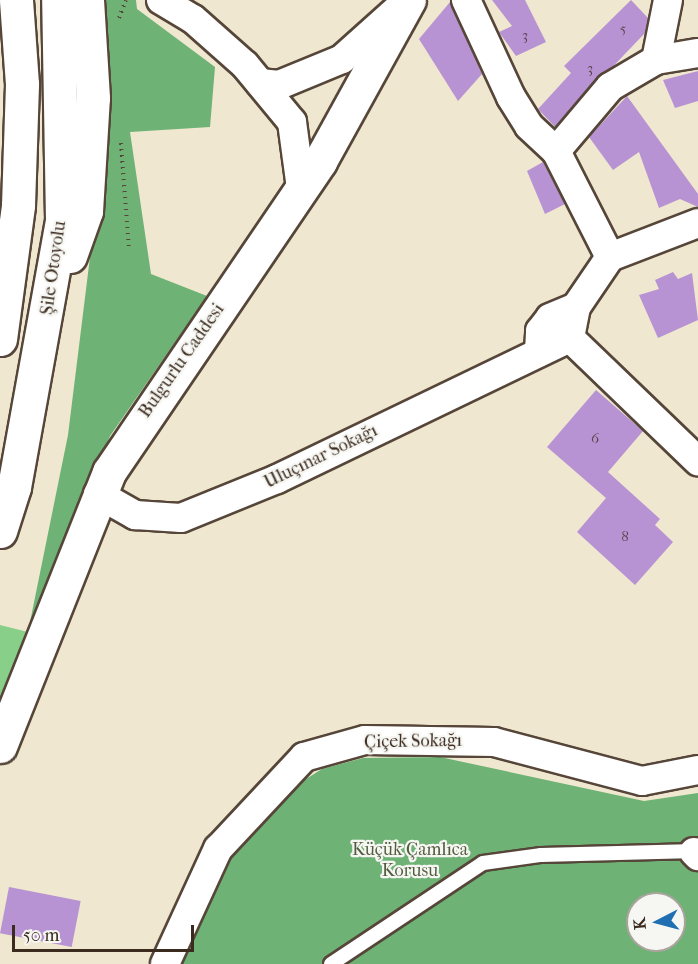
<!DOCTYPE html>
<meta charset="utf-8">
<style>
body{margin:0}
#map{position:relative;width:698px;height:964px;overflow:hidden;background:#efe7cf;font-family:"IM FELL French Canon",serif}
div>[style]{position:absolute}
.green>*{inset:0;background:#88cf89}
.forest>*{inset:0;background:#6eb275}
.building>*{inset:0;background:#b893d3;transform-origin:0 0}
.path>*{height:4px;margin-top:-2px;transform-origin:0;background:repeating-linear-gradient(90deg,#564639 0 1.5px,transparent 0 6px)}
.roads{filter:drop-shadow(2px 0 #564639) drop-shadow(-2px 0 #564639) drop-shadow(0 2px #564639) drop-shadow(0 -2px #564639)}
.service>*{height:14px;margin:-7px;padding:0 7px;transform-origin:7px;border-radius:7px;background:#fff}
.minor>*{height:28px;margin:-14px;padding:0 14px;transform-origin:14px;border-radius:14px;background:#fff}
.secondary>*{height:33px;margin:-16.5px;padding:0 16.5px;transform-origin:16.5px;border-radius:16.5px;background:#fff}
.trunk>*{height:33px;margin:-16.5px;padding:0 16.5px;transform-origin:16.5px;border-radius:16.5px;background:#fff}
span{translate:-50% -50%;white-space:nowrap;text-align:center;line-height:1.15;-webkit-text-stroke:4.5px #f6f6f2;paint-order:stroke}
.number-label{font-size:15px;color:#5a444b}
.number-label span{-webkit-text-stroke-width:0}
.street-label{font-size:18px;color:#3b2a1e}
.park-label{font-size:18px;color:#525c3e}
.north{position:absolute;left:626px;top:892px;width:60px;height:60px;box-sizing:border-box;background:#f6f6f2;border:2px solid #aba49d;border-radius:50%;rotate:264deg;font-size:16px;font-weight:700;line-height:24px;text-align:center;color:#3b2a1e}
.north::after{content:'';display:block;margin:auto;width:21px;height:27px;background:#1f6fb2;clip-path:polygon(50% 0,100% 100%,50% 72%,0 100%)}
.scale{position:absolute;left:12px;top:925px;width:182px;height:27px;box-sizing:border-box;border:3px solid #3b2a1e;border-top:0;padding-left:8px;font-size:18px;line-height:21px;white-space:nowrap;color:#3b2a1e;-webkit-text-stroke:4px #f6f6f2;paint-order:stroke}
</style>
<div id="map">
<div class="green">
<i style="clip-path:polygon(0 625px,28px 632px,0 711px)"></i>
</div>
<div class="forest">
<i style="clip-path:polygon(103px 0,136px 0,137px 9px,215px 67px,210px 127px,130px 132px,151px 274px,207px 296px,110px 436px,28px 632px,68px 435px,103px 152px)"></i>
<i style="clip-path:polygon(evenodd,440px 757px,644px 801px,698px 793px,698px 964px,177px 964px,210px 880px,282px 794px,322px 769px,363px 758px,440px 757px,638px 904px,674px 904px,674px 940px,638px 940px,638px 904px)"></i>
</div>
<div class="building">
<i style="clip-path:polygon(492px 0,525px 0,546px 42px,516px 56px,499px 32px,512px 26px)"></i>
<i style="clip-path:polygon(631px 0,648px 18px,645px 33px,555px 127px,538px 109px,571px 73px,564px 66px)"></i>
<i style="clip-path:polygon(450px 2px,482px 74px,458px 101px,419px 39px)"></i>
<i style="clip-path:polygon(698px 71px,698px 101px,675px 108px,663px 80px)"></i>
<i style="clip-path:polygon(627px 96px,698px 194px,698px 207px,680px 199px,659px 208px,639px 152px,613px 170px,589px 137px)"></i>
<i style="clip-path:polygon(543px 162px,565px 204px,545px 214px,527px 171px)"></i>
<i style="clip-path:polygon(673px 272px,678px 279px,692px 273px,698px 320px,658px 338px,639px 295px,659px 289px,655px 280px)"></i>
<i style="clip-path:polygon(596px 390px,643px 431px,608px 472px,660px 519px,655px 525px,673px 542px,635px 585px,577px 532px,606px 498px,547px 447px)"></i>
<i style="left:9px;top:887px;width:73px;height:47px;rotate:11deg"></i>
</div>
<div class="path">
<i style="left:119px;top:18px;width:19px;rotate:-69deg"></i>
<i style="left:121px;top:143px;width:107px;rotate:85.7deg"></i>
</div>
<div class="roads">
<div class="service">
<i style="left:331px;top:964px;width:182px;rotate:-33.6deg"></i>
<i style="left:483px;top:863px;width:59px;rotate:-7.9deg"></i>
<i style="left:541px;top:855px;width:155px;rotate:-1.5deg"></i>
</div>
<div class="minor">
<i style="left:161px;top:0;width:37px;rotate:31deg"></i>
<i style="left:193px;top:19px;width:69px;rotate:41.5deg"></i>
<i style="left:245px;top:65px;width:74px;rotate:50.5deg"></i>
<i style="left:292px;top:122px;width:68px;rotate:82.3deg"></i>
<i style="left:466px;top:0;width:107px;rotate:65.1deg"></i>
<i style="left:511px;top:97px;width:34px;rotate:58deg"></i>
<i style="left:529px;top:126px;width:37px;rotate:43deg"></i>
<i style="left:556px;top:151px;width:119px;rotate:63deg"></i>
<i style="left:610px;top:257px;width:60px;rotate:124.2deg"></i>
<i style="left:576px;top:307px;width:32px;rotate:101deg"></i>
<i style="left:656px;top:60px;width:61px;rotate:-78.7deg"></i>
<i style="left:260px;top:83px;width:19px;rotate:6deg"></i>
<i style="left:279px;top:85px;width:68px;rotate:-22.4deg"></i>
<i style="left:342px;top:59px;width:78px;rotate:-41.9deg"></i>
<i style="left:556px;top:151px;width:84px;rotate:-49.8deg"></i>
<i style="left:610px;top:87px;width:53px;rotate:-30.4deg"></i>
<i style="left:656px;top:60px;width:43px;rotate:-9.5deg"></i>
<i style="left:610px;top:257px;width:94px;rotate:-21.1deg"></i>
<i style="left:570px;top:338px;width:178px;rotate:43.9deg"></i>
<i style="left:539px;top:352px;width:21px;rotate:-87deg"></i>
<i style="left:540px;top:331px;width:16px;rotate:-52deg"></i>
<i style="left:550px;top:318px;width:28px;rotate:-23deg"></i>
<i style="left:98px;top:494px;width:43px;rotate:29.6deg"></i>
<i style="left:135px;top:515px;width:46px;rotate:3.7deg"></i>
<i style="left:181px;top:518px;width:104px;rotate:-22.1deg"></i>
<i style="left:277px;top:479px;width:325px;rotate:-25.7deg"></i>
<i style="left:694px;top:852px;width:6px;rotate:45deg"></i>
<i style="left:165px;top:964px;width:127px;rotate:-65.3deg"></i>
<i style="left:218px;top:849px;width:126px;rotate:-46.9deg"></i>
<i style="left:304px;top:757px;width:63px;rotate:-15.6deg"></i>
<i style="left:365px;top:740px;width:129px;rotate:0.9deg"></i>
<i style="left:494px;top:742px;width:153px;rotate:14.8deg"></i>
<i style="left:642px;top:781px;width:57px;rotate:-11.1deg"></i>
</div>
<div class="secondary">
<i style="left:0;top:746px;width:295px;rotate:-68.3deg"></i>
<i style="left:109px;top:472px;width:376px;rotate:-55.8deg"></i>
<i style="left:320px;top:161px;width:184px;rotate:-61.1deg"></i>
</div>
<div class="trunk">
<i style="left:70px;top:256px;width:48px;rotate:-70.4deg"></i>
<i style="left:86px;top:211px;width:113px;rotate:-86.5deg"></i>
<i style="left:93px;top:98px;width:98px;rotate:-93.5deg"></i>
<i style="left:0;top:339px;width:135px;rotate:-82.3deg"></i>
<i style="left:18px;top:205px;width:121px;rotate:-88.1deg"></i>
<i style="left:22px;top:84px;width:84px;rotate:-94.1deg"></i>
<i style="left:0;top:531px;width:46px;rotate:-72.3deg"></i>
<i style="left:14px;top:487px;width:272px;rotate:-79.8deg"></i>
<i style="left:62px;top:219px;width:219px;rotate:-91deg"></i>
</div>
</div>
<div class="number-label">
<span style="left:623px;top:29px">5</span>
<span style="left:525px;top:36px">3</span>
<span style="left:590px;top:69px">3</span>
<span style="left:595px;top:439px">6</span>
<span style="left:625px;top:537px">8</span>
</div>
<div class="street-label">
<span style="left:54px;top:268px;rotate:-82deg">Şile Otoyolu</span>
<span style="left:182px;top:361px;rotate:-55deg">Bulgurlu Caddesi</span>
<span style="left:321px;top:457px;rotate:-26deg">Uluçınar Sokağı</span>
<span style="left:413px;top:742px;rotate:-1deg">Çiçek Sokağı</span>
</div>
<div class="park-label">
<span style="left:410px;top:861px">Küçük Çamlıca<br>Korusu</span>
</div>
<div class="north">K</div>
<div class="scale">50 m</div>
</div>
